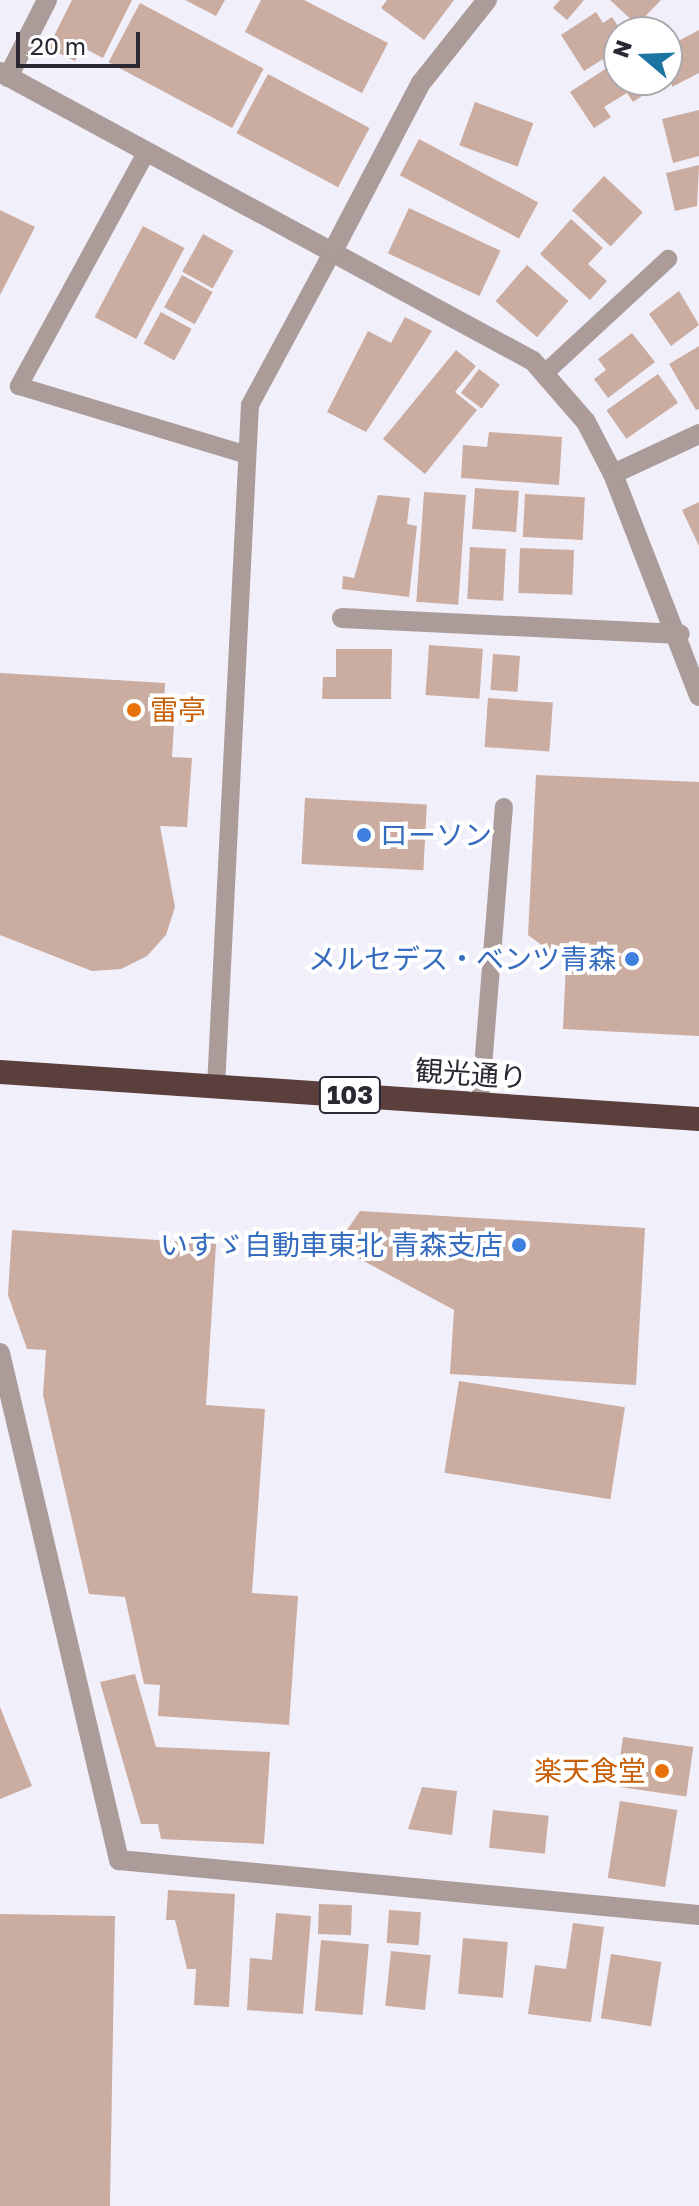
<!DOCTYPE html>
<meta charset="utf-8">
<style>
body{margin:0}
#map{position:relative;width:699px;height:2206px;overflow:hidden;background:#f1effa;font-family:"Golos Text","Noto Sans JP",sans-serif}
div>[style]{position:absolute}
.building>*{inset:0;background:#cbaca1;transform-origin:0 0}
.lane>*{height:18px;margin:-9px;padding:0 9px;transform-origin:9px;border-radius:9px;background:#ab9c9a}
.street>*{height:20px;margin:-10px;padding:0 10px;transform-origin:10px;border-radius:10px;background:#ab9c9a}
.highway>*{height:24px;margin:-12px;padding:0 12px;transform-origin:12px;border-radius:12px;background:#5a3f3c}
.dots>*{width:22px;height:22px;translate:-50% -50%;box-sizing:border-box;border:4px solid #fff;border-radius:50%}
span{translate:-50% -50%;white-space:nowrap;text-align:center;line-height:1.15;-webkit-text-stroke:8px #fff;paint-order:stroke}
.shield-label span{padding:2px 6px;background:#fff;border:2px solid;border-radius:6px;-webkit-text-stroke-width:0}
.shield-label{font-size:26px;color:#2a2832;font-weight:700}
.food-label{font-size:28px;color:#c56008}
.left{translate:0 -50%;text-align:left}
.right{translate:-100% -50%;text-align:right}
.shop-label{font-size:28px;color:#366cbe}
.street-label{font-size:28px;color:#2a2832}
.north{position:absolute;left:603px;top:16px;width:80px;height:80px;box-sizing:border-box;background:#fff;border:2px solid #aaa9ad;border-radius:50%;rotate:289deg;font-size:22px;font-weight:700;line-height:32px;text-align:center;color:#2a2832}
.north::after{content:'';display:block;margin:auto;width:28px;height:36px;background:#1c74a3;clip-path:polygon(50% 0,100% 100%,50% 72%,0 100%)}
.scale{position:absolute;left:16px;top:32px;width:124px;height:36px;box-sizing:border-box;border:4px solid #2a2832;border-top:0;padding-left:10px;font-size:24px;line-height:28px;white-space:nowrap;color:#2a2832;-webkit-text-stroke:6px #fff;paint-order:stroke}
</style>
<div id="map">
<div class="building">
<i style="clip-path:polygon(72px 0,132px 0,103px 58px,82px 47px,75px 61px,48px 48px)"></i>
<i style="clip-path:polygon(185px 0,225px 0,216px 16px)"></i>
<i style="clip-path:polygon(261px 0,304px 0,388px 43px,362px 93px,245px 32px)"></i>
<i style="clip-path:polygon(387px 0,454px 0,424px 40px,381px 8px)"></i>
<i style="clip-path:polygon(560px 0,584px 0,567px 20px,553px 8px)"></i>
<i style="clip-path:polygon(610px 0,661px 0,637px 25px)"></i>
<i style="left:140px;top:3px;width:140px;height:67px;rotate:28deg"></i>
<i style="clip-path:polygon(596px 12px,603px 23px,612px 17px,622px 32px,619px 49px,584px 71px,561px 35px)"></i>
<i style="clip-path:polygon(699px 30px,699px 73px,672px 87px,667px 47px)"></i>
<i style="clip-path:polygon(619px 60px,619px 80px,645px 80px,651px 90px,633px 102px,627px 93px,604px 107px,611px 117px,594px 128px,570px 92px)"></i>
<i style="left:268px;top:74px;width:115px;height:67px;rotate:28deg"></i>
<i style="left:475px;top:102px;width:62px;height:46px;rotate:20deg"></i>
<i style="clip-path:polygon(699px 110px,699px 156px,673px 163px,662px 119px)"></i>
<i style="left:419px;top:139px;width:135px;height:41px;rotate:28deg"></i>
<i style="clip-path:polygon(699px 165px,697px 206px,675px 211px,666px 173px)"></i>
<i style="left:604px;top:176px;width:53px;height:47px;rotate:43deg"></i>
<i style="left:409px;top:208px;width:101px;height:50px;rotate:25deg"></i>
<i style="clip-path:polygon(0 210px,35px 227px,0 295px)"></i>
<i style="clip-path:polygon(571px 219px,603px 248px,588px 264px,607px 281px,590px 300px,540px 254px)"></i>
<i style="left:143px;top:226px;width:47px;height:103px;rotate:28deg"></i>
<i style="left:203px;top:234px;width:35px;height:43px;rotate:29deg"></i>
<i style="left:527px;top:265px;width:55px;height:48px;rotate:41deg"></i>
<i style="left:182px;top:275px;width:35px;height:37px;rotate:29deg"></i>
<i style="clip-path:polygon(679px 291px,699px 325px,671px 346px,649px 314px)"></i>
<i style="left:161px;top:312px;width:35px;height:36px;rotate:29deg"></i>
<i style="clip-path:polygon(405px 317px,432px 331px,366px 432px,327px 412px,368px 331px,391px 343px)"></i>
<i style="clip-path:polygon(632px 333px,655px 362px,608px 398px,594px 379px,606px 370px,598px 359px)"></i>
<i style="clip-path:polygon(699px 346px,699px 409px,696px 410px,669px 364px)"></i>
<i style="clip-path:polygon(456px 350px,476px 366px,455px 392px,477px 410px,425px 474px,383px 439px)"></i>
<i style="left:479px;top:369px;width:26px;height:30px;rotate:37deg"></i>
<i style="left:658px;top:374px;width:35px;height:63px;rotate:55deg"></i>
<i style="clip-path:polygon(489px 432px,562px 437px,559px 485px,461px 478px,463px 445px,487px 447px)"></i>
<i style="left:475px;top:488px;width:44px;height:41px;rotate:4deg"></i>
<i style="left:424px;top:492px;width:42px;height:110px;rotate:4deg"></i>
<i style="left:525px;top:494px;width:60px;height:43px;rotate:3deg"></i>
<i style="clip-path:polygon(378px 495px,410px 498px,407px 524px,417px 526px,409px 597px,342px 589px,343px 576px,354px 578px)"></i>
<i style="clip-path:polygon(699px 502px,699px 546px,682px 510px)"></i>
<i style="left:470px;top:547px;width:36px;height:52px;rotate:3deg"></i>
<i style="left:520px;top:548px;width:54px;height:45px;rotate:2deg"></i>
<i style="left:429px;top:645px;width:54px;height:50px;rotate:4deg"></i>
<i style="clip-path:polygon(336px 649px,392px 649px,391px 699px,322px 699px,323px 677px,336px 677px)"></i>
<i style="left:493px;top:654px;width:27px;height:36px;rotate:4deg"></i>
<i style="clip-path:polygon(0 673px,165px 683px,164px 706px,175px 707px,172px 757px,192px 758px,187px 827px,160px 826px,175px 907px,166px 935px,147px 956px,121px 969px,92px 971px,0 935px)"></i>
<i style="left:488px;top:698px;width:65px;height:49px;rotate:4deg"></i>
<i style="clip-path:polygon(536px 775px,699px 782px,699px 1036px,563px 1029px,566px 963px,528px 935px)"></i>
<i style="left:305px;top:798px;width:122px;height:66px;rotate:3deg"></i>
<i style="clip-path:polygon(360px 1211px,645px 1228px,636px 1385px,450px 1374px,454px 1310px,336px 1246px)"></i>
<i style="clip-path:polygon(12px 1230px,216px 1244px,206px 1405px,265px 1409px,252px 1593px,298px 1596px,289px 1725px,158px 1716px,160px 1685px,144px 1684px,125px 1597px,89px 1594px,43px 1395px,46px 1350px,27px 1349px,8px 1295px)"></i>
<i style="left:459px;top:1381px;width:168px;height:93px;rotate:9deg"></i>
<i style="clip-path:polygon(135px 1674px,156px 1747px,270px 1752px,264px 1844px,161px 1839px,158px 1824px,141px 1824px,100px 1682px)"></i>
<i style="clip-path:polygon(0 1707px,32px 1786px,0 1799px)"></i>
<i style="left:623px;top:1737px;width:71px;height:50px;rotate:8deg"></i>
<i style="clip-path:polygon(422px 1787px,457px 1791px,452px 1835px,408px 1829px)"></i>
<i style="left:620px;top:1801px;width:58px;height:78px;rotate:9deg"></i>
<i style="left:493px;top:1810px;width:56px;height:38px;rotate:6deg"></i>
<i style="clip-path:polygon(168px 1890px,235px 1894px,229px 2007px,194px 2005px,196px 1969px,187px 1969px,175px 1920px,166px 1920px)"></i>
<i style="left:319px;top:1904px;width:33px;height:30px;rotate:2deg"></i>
<i style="left:389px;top:1910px;width:32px;height:33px;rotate:4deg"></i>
<i style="clip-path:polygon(276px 1913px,311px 1916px,303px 2014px,247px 2010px,250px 1958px,272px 1960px)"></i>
<i style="left:0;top:1914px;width:115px;height:292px;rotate:1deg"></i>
<i style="clip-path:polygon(573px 1923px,604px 1927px,591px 2022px,528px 2014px,535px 1965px,566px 1969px)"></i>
<i style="left:463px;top:1938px;width:45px;height:56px;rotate:5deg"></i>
<i style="left:321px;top:1940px;width:48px;height:71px;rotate:5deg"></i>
<i style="left:391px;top:1951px;width:40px;height:55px;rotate:6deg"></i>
<i style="left:611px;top:1954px;width:51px;height:65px;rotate:9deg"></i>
</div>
<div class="lane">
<i style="left:147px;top:151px;width:268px;rotate:118.6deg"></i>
<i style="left:19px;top:386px;width:238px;rotate:16.8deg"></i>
<i style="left:545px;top:373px;width:168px;rotate:-42.8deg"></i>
<i style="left:216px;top:1087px;width:683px;rotate:-87.15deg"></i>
<i style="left:250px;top:405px;width:175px;rotate:-61.7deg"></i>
<i style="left:480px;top:1104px;width:298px;rotate:-85.4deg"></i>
</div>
<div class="street">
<i style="left:0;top:72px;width:606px;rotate:28.47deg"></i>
<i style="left:533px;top:361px;width:81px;rotate:49deg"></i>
<i style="left:586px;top:422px;width:59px;rotate:62.6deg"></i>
<i style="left:613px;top:474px;width:238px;rotate:68.8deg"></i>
<i style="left:8px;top:77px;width:86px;rotate:-63.1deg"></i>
<i style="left:333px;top:251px;width:190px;rotate:-62.4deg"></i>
<i style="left:421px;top:83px;width:106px;rotate:-51.5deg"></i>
<i style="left:613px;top:474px;width:95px;rotate:-24.9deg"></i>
<i style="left:342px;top:618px;width:338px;rotate:2.7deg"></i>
<i style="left:0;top:1353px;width:521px;rotate:76.79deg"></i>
<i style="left:119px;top:1860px;width:583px;rotate:5.42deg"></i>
</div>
<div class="highway">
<i style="left:0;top:1072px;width:701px;rotate:3.85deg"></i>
</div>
<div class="dots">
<i style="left:134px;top:710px;background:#e8710a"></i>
<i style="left:364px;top:835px;background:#3f7fe0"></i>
<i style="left:632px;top:959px;background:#3f7fe0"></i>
<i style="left:519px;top:1245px;background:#3f7fe0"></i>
<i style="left:662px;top:1771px;background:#e8710a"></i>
</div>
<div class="shield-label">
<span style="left:350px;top:1095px">103</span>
</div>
<div class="food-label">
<span class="left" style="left:150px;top:710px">雷亭</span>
<span class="right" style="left:646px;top:1771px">楽天食堂</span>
</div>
<div class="shop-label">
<span class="left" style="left:380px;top:835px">ローソン</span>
<span class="right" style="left:616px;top:959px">メルセデス・ベンツ青森</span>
<span class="right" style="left:503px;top:1245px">いすゞ自動車東北 青森支店</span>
</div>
<div class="street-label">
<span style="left:471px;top:1074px;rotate:4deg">観光通り</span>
</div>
<div class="north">N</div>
<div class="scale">20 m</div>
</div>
